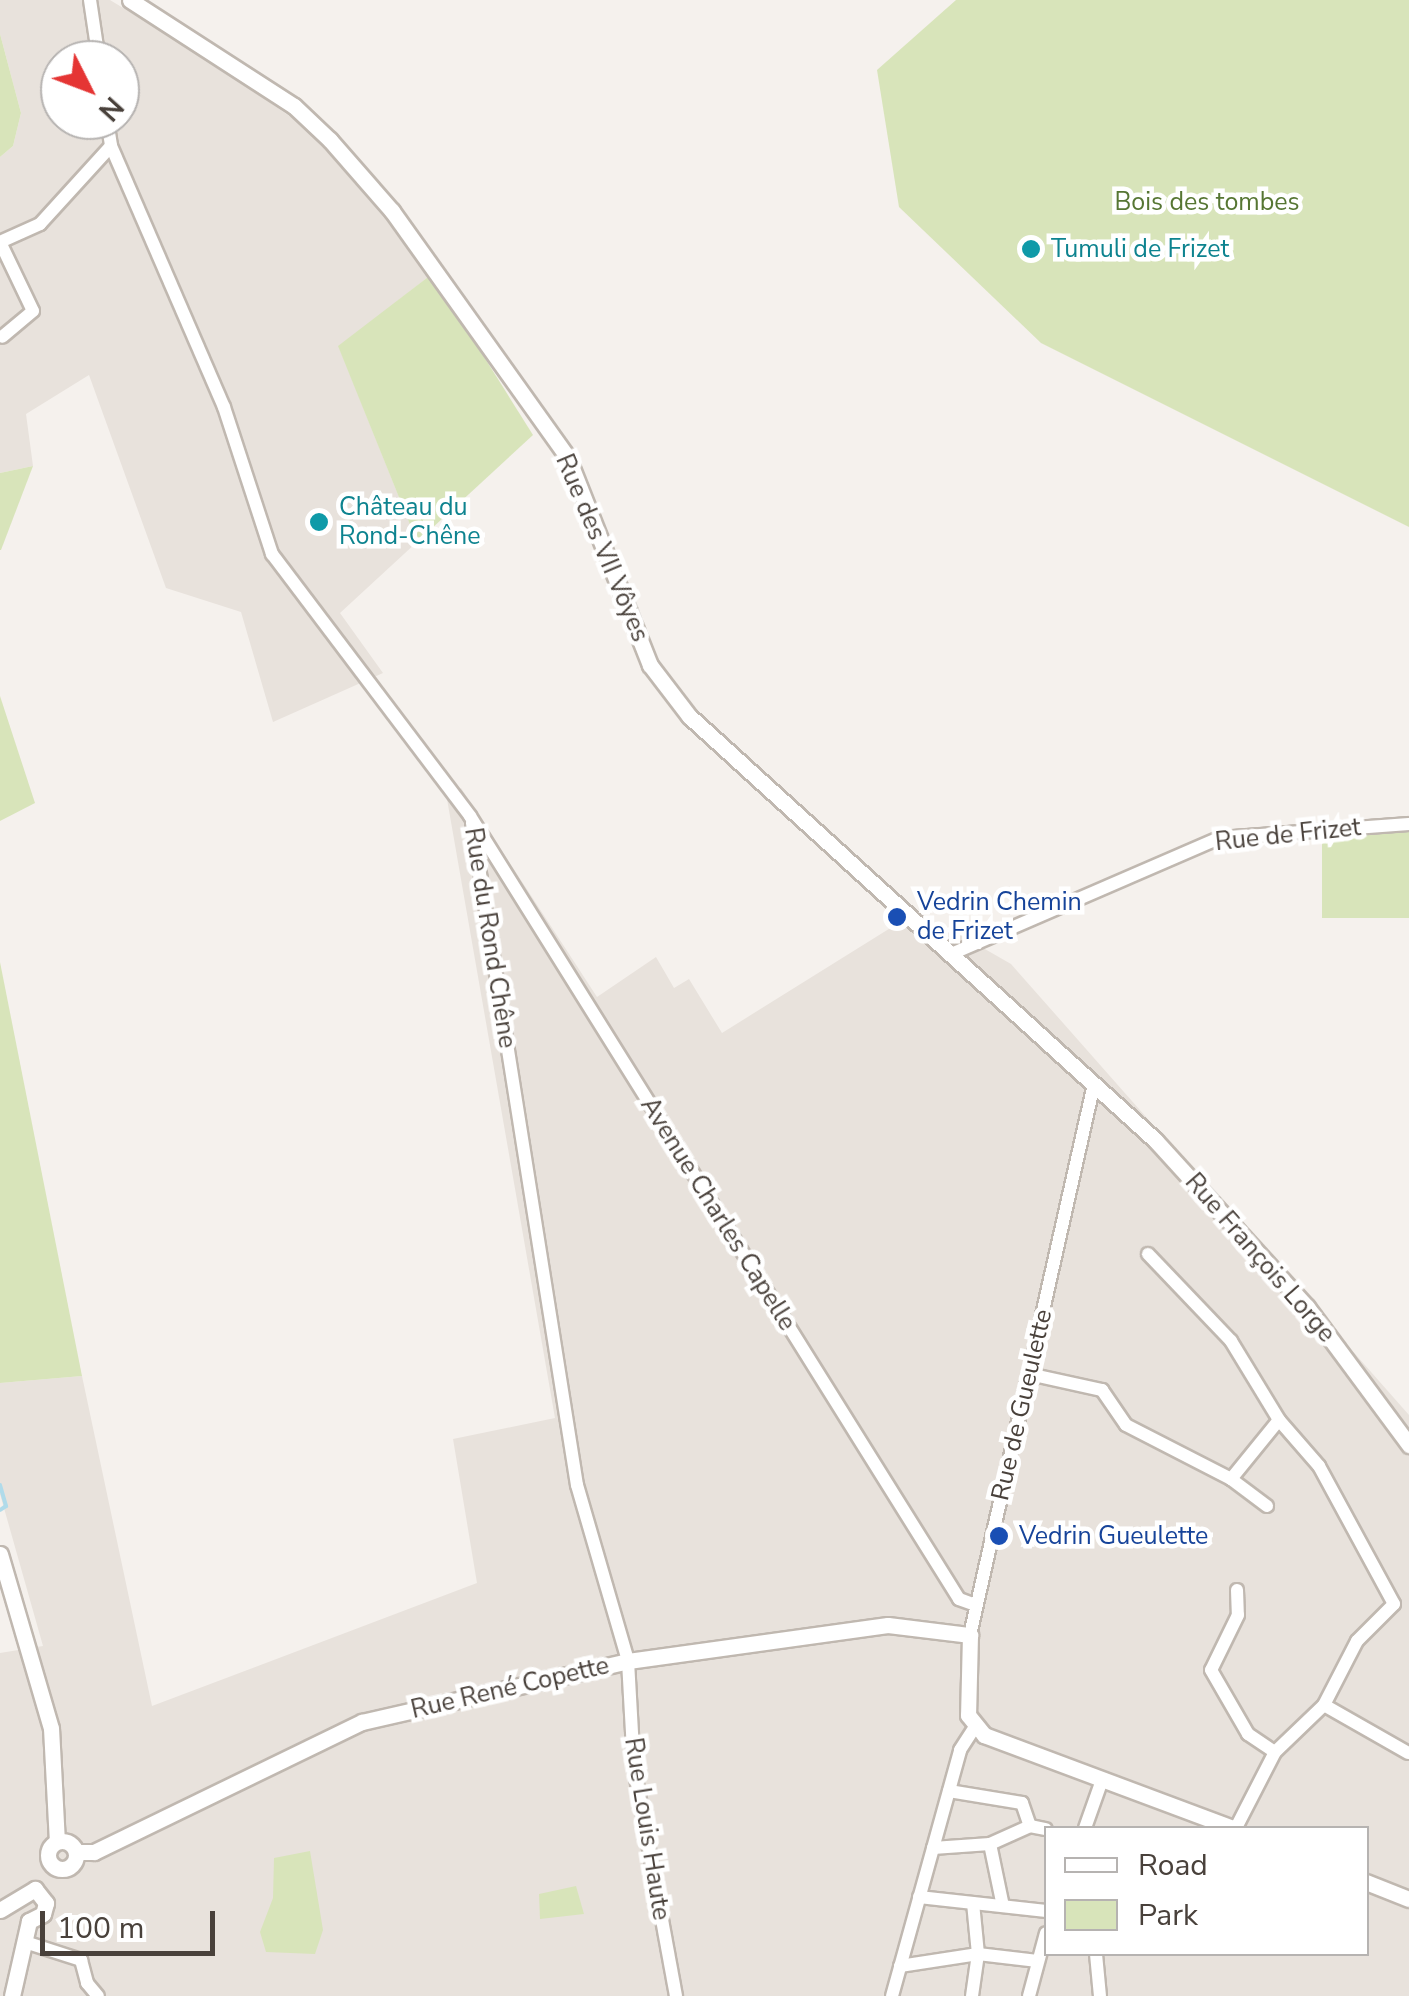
<!DOCTYPE html>
<meta charset="utf-8">
<style>
body{margin:0}
#map{position:relative;width:1409px;height:1996px;overflow:hidden;background:#f5f1ed;font-family:"Nunito Sans",sans-serif}
div>[style]{position:absolute}
.residential>*{inset:0;background:#e8e2dc}
.green>*{inset:0;background:#d8e4ba;transform-origin:0 0}
.stream>*{height:4px;margin:-2px;padding:0 2px;transform-origin:2px;border-radius:2px;background:#b0dbea}
.roads{filter:drop-shadow(2px 0 #c0b8b0) drop-shadow(-2px 0 #c0b8b0) drop-shadow(0 2px #c0b8b0) drop-shadow(0 -2px #c0b8b0)}
.minor>*{height:12px;margin:-6px;padding:0 6px;transform-origin:6px;border-radius:6px;background:#fff}
.tertiary>*{height:15px;margin:-7.5px;padding:0 7.5px;transform-origin:7.5px;border-radius:7.5px;background:#fff}
.tertiary>.ring{margin:-7.5px;padding:0;box-sizing:content-box;background:none;border:15px solid #fff;border-radius:50%}
.dots>*{width:28px;height:28px;translate:-50% -50%;box-sizing:border-box;border:5px solid #fff;border-radius:50%}
span{translate:-50% -50%;white-space:nowrap;text-align:center;line-height:1.15;-webkit-text-stroke:9px #fff;paint-order:stroke}
.park-label{font-size:25px;color:#567633}
.culture-label{font-size:25px;color:#0d838f}
.left{translate:0 -50%;text-align:left}
.street-label{font-size:25px;color:#49413b}
.transit-label{font-size:25px;color:#164399}
.legend{position:absolute;left:1044px;top:1826px;width:325px;height:130px;box-sizing:border-box;background:#fff;border:2px solid #b6b3b1;margin:0;padding:12px 18px;list-style:none;font-size:30px;color:#49413b}
.legend li{display:flex;align-items:center;gap:20px;height:50px}
.legend b{width:50px;border:2px solid #b6b3b1}
.north{position:absolute;left:40px;top:40px;width:100px;height:100px;box-sizing:border-box;background:#fff;border:2px solid #b6b3b1;border-radius:50%;rotate:132deg;font-size:28px;font-weight:700;line-height:40px;text-align:center;color:#49413b}
.north::after{content:'';display:block;margin:auto;width:35px;height:45px;background:#e53534;clip-path:polygon(50% 0,100% 100%,50% 72%,0 100%)}
.scale{position:absolute;left:40px;top:1911px;width:175px;height:45px;box-sizing:border-box;border:5px solid #49413b;border-top:0;padding-left:12px;font-size:30px;line-height:35px;white-space:nowrap;color:#49413b;-webkit-text-stroke:8px #fff;paint-order:stroke}
</style>
<div id="map">
<div class="residential">
<i style="clip-path:polygon(evenodd,0 0,110px 0,207px 59px,308px 129px,432px 274px,339px 347px,417px 542px,340px 613px,383px 673px,273px 722px,241px 612px,166px 588px,89px 375px,26px 414px,33px 466px,0 473px,0 157px,13px 146px,21px 113px,0 34px,0 0,60px 60px,120px 60px,120px 120px,60px 120px,60px 60px)"></i>
<i style="clip-path:polygon(evenodd,461px 788px,597px 997px,656px 957px,674px 988px,689px 979px,722px 1033px,892px 927px,943px 925px,1011px 964px,1409px 1415px,1409px 1996px,0 1996px,0 1653px,43px 1646px,0 1494px,0 1383px,82px 1376px,152px 1706px,477px 1583px,453px 1439px,555px 1418px,447px 799px,461px 788px,1046px 1828px,1366px 1828px,1366px 1954px,1046px 1954px,1046px 1828px)"></i>
</div>
<div class="green">
<i style="clip-path:polygon(956px 0,1409px 0,1409px 527px,1041px 343px,899px 207px,877px 70px)"></i>
<i style="clip-path:polygon(0 34px,21px 113px,13px 146px,0 157px)"></i>
<i style="clip-path:polygon(432px 274px,533px 435px,417px 542px,338px 346px)"></i>
<i style="clip-path:polygon(33px 466px,1px 550px,0 550px,0 473px)"></i>
<i style="clip-path:polygon(0 696px,35px 803px,0 821px)"></i>
<i style="left:1409px;top:830px;width:88px;height:87px;rotate:90deg"></i>
<i style="clip-path:polygon(0 962px,82px 1376px,0 1383px)"></i>
<i style="clip-path:polygon(310px 1851px,323px 1930px,315px 1954px,266px 1952px,260px 1932px,273px 1898px,274px 1858px)"></i>
<i style="clip-path:polygon(576px 1886px,584px 1914px,540px 1919px,539px 1894px)"></i>
</div>
<div class="stream">
<i style="left:0;top:1485px;width:22px;rotate:74deg"></i>
<i style="left:6px;top:1506px;width:7px;rotate:146deg"></i>
</div>
<div class="roads">
<div class="minor">
<i style="left:90px;top:0;width:61px;rotate:81.5deg"></i>
<i style="left:107px;top:120px;width:26px;rotate:81deg"></i>
<i style="left:111px;top:146px;width:284px;rotate:66.6deg"></i>
<i style="left:224px;top:407px;width:155px;rotate:71.9deg"></i>
<i style="left:272px;top:554px;width:328px;rotate:52.9deg"></i>
<i style="left:470px;top:816px;width:923px;rotate:58.01deg"></i>
<i style="left:959px;top:1599px;width:15px;rotate:20deg"></i>
<i style="left:0;top:242px;width:44px;rotate:-24.2deg"></i>
<i style="left:40px;top:224px;width:105px;rotate:-47.7deg"></i>
<i style="left:0;top:242px;width:76px;rotate:64.4deg"></i>
<i style="left:33px;top:311px;width:40px;rotate:140deg"></i>
<i style="left:472px;top:823px;width:670px;rotate:80.99deg"></i>
<i style="left:577px;top:1485px;width:183px;rotate:73.8deg"></i>
<i style="left:628px;top:1661px;width:106px;rotate:86.8deg"></i>
<i style="left:634px;top:1767px;width:233px;rotate:79.6deg"></i>
<i style="left:951px;top:954px;width:292px;rotate:-23.4deg"></i>
<i style="left:1219px;top:838px;width:191px;rotate:-4.2deg"></i>
<i style="left:1148px;top:1254px;width:120px;rotate:46.3deg"></i>
<i style="left:1231px;top:1341px;width:92px;rotate:58.7deg"></i>
<i style="left:1029px;top:1374px;width:75px;rotate:12.4deg"></i>
<i style="left:1102px;top:1390px;width:42px;rotate:55.6deg"></i>
<i style="left:1126px;top:1425px;width:118px;rotate:27.2deg"></i>
<i style="left:1231px;top:1479px;width:76px;rotate:-50.9deg"></i>
<i style="left:1279px;top:1420px;width:61px;rotate:49deg"></i>
<i style="left:1319px;top:1466px;width:157px;rotate:61.5deg"></i>
<i style="left:1394px;top:1604px;width:52px;rotate:135deg"></i>
<i style="left:1357px;top:1641px;width:72px;rotate:117.3deg"></i>
<i style="left:1324px;top:1705px;width:68px;rotate:136.2deg"></i>
<i style="left:1275px;top:1752px;width:85px;rotate:117.2deg"></i>
<i style="left:1231px;top:1479px;width:45px;rotate:36.9deg"></i>
<i style="left:1237px;top:1590px;width:25px;rotate:88deg"></i>
<i style="left:1238px;top:1615px;width:61px;rotate:116.1deg"></i>
<i style="left:1211px;top:1670px;width:74px;rotate:60deg"></i>
<i style="left:1248px;top:1734px;width:32px;rotate:34deg"></i>
<i style="left:970px;top:1635px;width:565px;rotate:-77.32deg"></i>
<i style="left:1324px;top:1705px;width:97px;rotate:29.7deg"></i>
<i style="left:949px;top:1791px;width:74px;rotate:9.3deg"></i>
<i style="left:1022px;top:1803px;width:24px;rotate:71deg"></i>
<i style="left:1085px;top:1828px;width:51px;rotate:-70.5deg"></i>
<i style="left:990px;top:1844px;width:63px;rotate:78.2deg"></i>
<i style="left:933px;top:1848px;width:57px;rotate:-4deg"></i>
<i style="left:990px;top:1844px;width:44px;rotate:-24.2deg"></i>
<i style="left:1030px;top:1826px;width:16px;rotate:11deg"></i>
<i style="left:919px;top:1897px;width:128px;rotate:6.3deg"></i>
<i style="left:28px;top:1943px;width:56px;rotate:17.8deg"></i>
<i style="left:81px;top:1960px;width:24px;rotate:75deg"></i>
<i style="left:87px;top:1983px;width:17px;rotate:50deg"></i>
<i style="left:1096px;top:1954px;width:42px;rotate:84.6deg"></i>
<i style="left:900px;top:1966px;width:79px;rotate:-8.7deg"></i>
<i style="left:978px;top:1954px;width:51px;rotate:-95.6deg"></i>
<i style="left:892px;top:1996px;width:255px;rotate:-74.5deg"></i>
<i style="left:960px;top:1750px;width:27px;rotate:-57deg"></i>
<i style="left:972px;top:1996px;width:42px;rotate:-81.9deg"></i>
<i style="left:978px;top:1954px;width:60px;rotate:6.7deg"></i>
<i style="left:1029px;top:1996px;width:65px;rotate:-74.9deg"></i>
</div>
<div class="tertiary">
<i style="left:130px;top:0;width:195px;rotate:32.9deg"></i>
<i style="left:294px;top:106px;width:50px;rotate:43.4deg"></i>
<i style="left:330px;top:140px;width:94px;rotate:48.9deg"></i>
<i style="left:392px;top:211px;width:303px;rotate:54.5deg"></i>
<i style="left:568px;top:458px;width:223px;rotate:68.4deg"></i>
<i style="left:650px;top:665px;width:64px;rotate:52.6deg"></i>
<i style="left:689px;top:716px;width:631px;rotate:42.3deg"></i>
<i style="left:1156px;top:1141px;width:224px;rotate:47.7deg"></i>
<i style="left:1307px;top:1307px;width:172px;rotate:53.5deg"></i>
<i style="left:0;top:1554px;width:181px;rotate:73.7deg"></i>
<i style="left:51px;top:1728px;width:113px;rotate:87deg"></i>
<i class="ring" style="left:48px;top:1841px;width:13px;height:13px"></i>
<i style="left:77px;top:1852px;width:17px"></i>
<i style="left:94px;top:1852px;width:298px;rotate:-25.9deg"></i>
<i style="left:362px;top:1722px;width:273px;rotate:-12.9deg"></i>
<i style="left:628px;top:1661px;width:262px;rotate:-7.9deg"></i>
<i style="left:888px;top:1625px;width:83px;rotate:7deg"></i>
<i style="left:970px;top:1635px;width:80px;rotate:91.4deg"></i>
<i style="left:968px;top:1715px;width:26px;rotate:51deg"></i>
<i style="left:984px;top:1735px;width:266px;rotate:20.5deg"></i>
<i style="left:1366px;top:1882px;width:46px;rotate:21.6deg"></i>
<i style="left:0;top:1910px;width:41px;rotate:-31deg"></i>
<i style="left:35px;top:1889px;width:18px;rotate:52deg"></i>
<i style="left:46px;top:1903px;width:11px;rotate:105deg"></i>
<i style="left:43px;top:1914px;width:16px;rotate:153deg"></i>
<i style="left:12px;top:1996px;width:77px;rotate:-77.2deg"></i>
</div>
</div>
<div class="dots">
<i style="left:1031px;top:249px;background:#0f9aa8"></i>
<i style="left:319px;top:522px;background:#0f9aa8"></i>
<i style="left:897px;top:917px;background:#1a4fb4"></i>
<i style="left:999px;top:1536px;background:#1a4fb4"></i>
</div>
<div class="park-label">
<span style="left:1207px;top:202px">Bois des tombes</span>
</div>
<div class="culture-label">
<span class="left" style="left:1051px;top:249px">Tumuli de Frizet</span>
<span class="left" style="left:339px;top:522px">Château du<br>Rond-Chêne</span>
</div>
<div class="street-label">
<span style="left:602px;top:548px;rotate:67deg">Rue des VII Vôyes</span>
<span style="left:1288px;top:835px;rotate:-6deg">Rue de Frizet</span>
<span style="left:490px;top:938px;rotate:81deg">Rue du Rond Chêne</span>
<span style="left:718px;top:1214px;rotate:58deg">Avenue Charles Capelle</span>
<span style="left:1260px;top:1258px;rotate:49deg">Rue François Lorge</span>
<span style="left:1022px;top:1405px;rotate:-77deg">Rue de Gueulette</span>
<span style="left:510px;top:1688px;rotate:-13deg">Rue René Copette</span>
<span style="left:647px;top:1829px;rotate:81deg">Rue Louis Haute</span>
</div>
<div class="transit-label">
<span class="left" style="left:917px;top:917px">Vedrin Chemin<br>de Frizet</span>
<span class="left" style="left:1019px;top:1536px">Vedrin Gueulette</span>
</div>
<ul class="legend">
<li><b style="height:12px;background:#fff"></b>Road</li>
<li><b style="height:28px;background:#d8e4ba"></b>Park</li>
</ul>
<div class="north">N</div>
<div class="scale">100 m</div>
</div>
